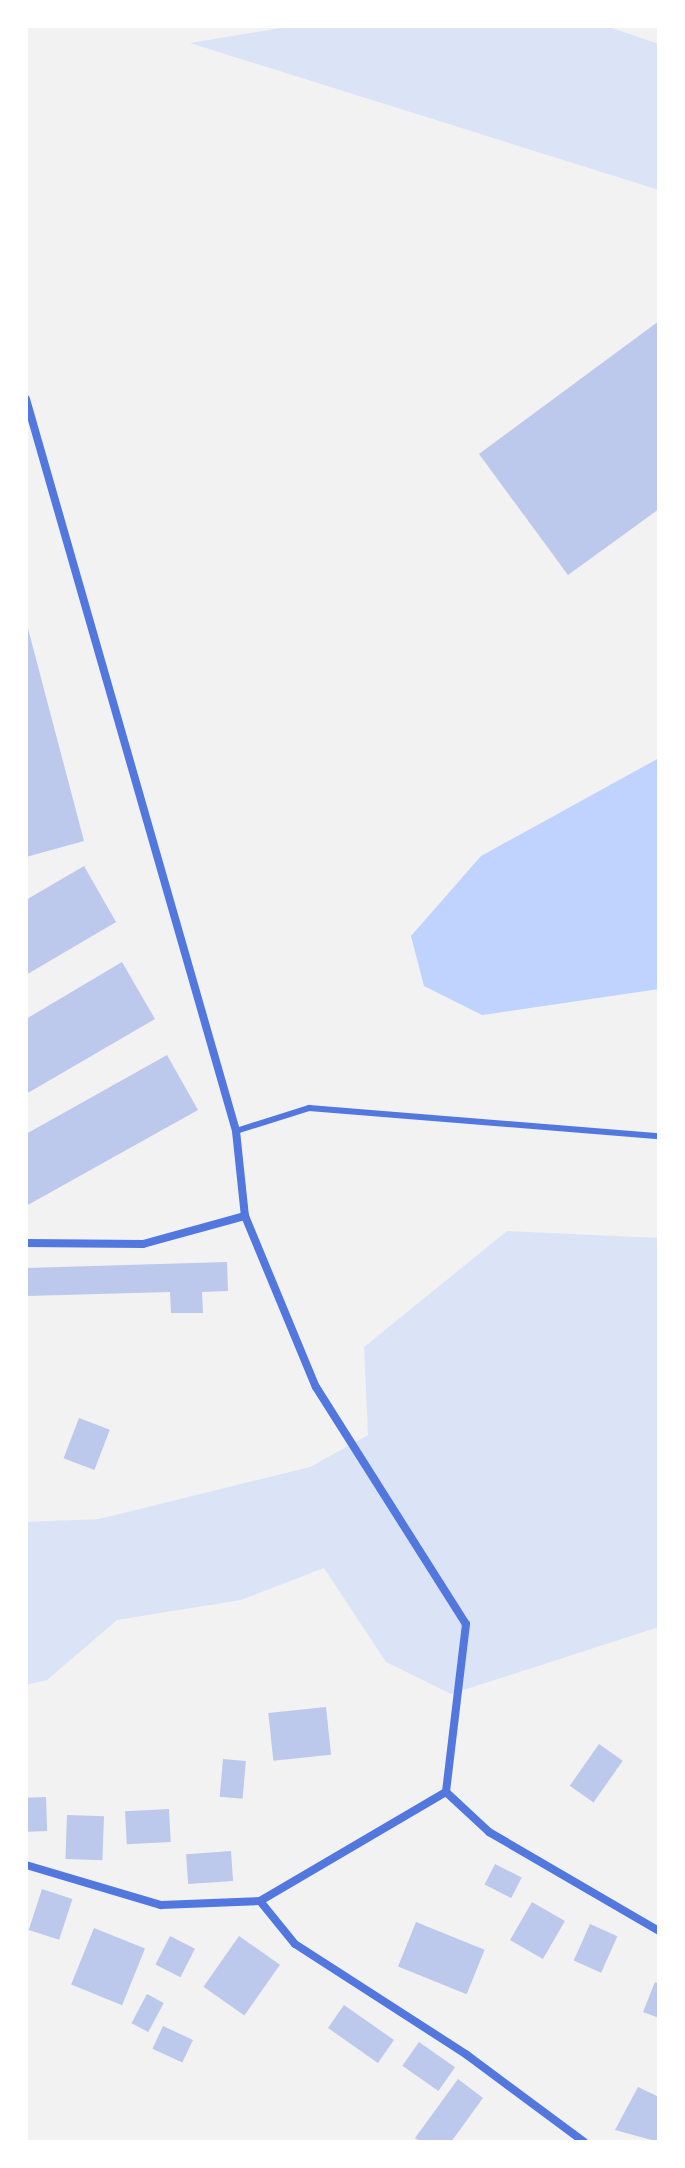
<!DOCTYPE html>
<style>
body{margin:0}
#map{position:relative;width:685px;height:2168px;overflow:hidden;background:#f2f2f2;font-family:Commissioner,sans-serif}
div>[style]{position:absolute}
.green>*{inset:0;background:#dbe4f7}
.water>*{inset:0;background:#bfd3fe}
.building>*{inset:0;background:#bdc9ec;transform-origin:0 0}
.service>*{height:6px;margin:-3px;padding:0 3px;transform-origin:3px;border-radius:3px;background:#5277de}
.minor>*{height:8px;margin:-4px;padding:0 4px;transform-origin:4px;border-radius:4px;background:#5277de}
span{translate:-50% -50%;white-space:nowrap;text-align:center;line-height:1.15;-webkit-text-stroke:7px #fff;paint-order:stroke}
.frame{position:absolute;inset:0;border:28px solid #fff;pointer-events:none}
</style>
<div id="map">
<div class="green">
<i style="clip-path:polygon(293px 26px,606px 26px,659px 44px,659px 190px,190px 43px)"></i>
<i style="clip-path:polygon(507px 1231px,659px 1238px,659px 1627px,451px 1694px,386px 1662px,324px 1568px,241px 1600px,117px 1620px,47px 1680px,26px 1685px,26px 1522px,99px 1519px,310px 1467px,368px 1435px,364px 1347px)"></i>
</div>
<div class="water">
<i style="clip-path:polygon(659px 758px,659px 989px,482px 1015px,424px 986px,411px 936px,481px 856px)"></i>
</div>
<div class="building">
<i style="clip-path:polygon(659px 321px,659px 509px,568px 575px,479px 454px)"></i>
<i style="clip-path:polygon(26px 621px,84px 841px,26px 857px)"></i>
<i style="clip-path:polygon(84px 866px,116px 922px,26px 975px,26px 900px)"></i>
<i style="clip-path:polygon(122px 962px,155px 1019px,26px 1094px,26px 1019px)"></i>
<i style="clip-path:polygon(167px 1055px,198px 1110px,26px 1206px,26px 1134px)"></i>
<i style="clip-path:polygon(227px 1262px,228px 1291px,202px 1292px,203px 1313px,171px 1313px,170px 1292px,26px 1296px,26px 1268px)"></i>
<i style="left:79px;top:1418px;width:33px;height:43px;rotate:21deg"></i>
<i style="left:326px;top:1707px;width:48px;height:58px;rotate:84deg"></i>
<i style="left:599px;top:1744px;width:29px;height:51px;rotate:35deg"></i>
<i style="left:223px;top:1759px;width:23px;height:38px;rotate:5deg"></i>
<i style="left:46px;top:1797px;width:34px;height:20px;rotate:88deg"></i>
<i style="left:169px;top:1809px;width:33px;height:44px;rotate:87deg"></i>
<i style="left:67px;top:1815px;width:37px;height:44px;rotate:2deg"></i>
<i style="left:231px;top:1851px;width:30px;height:45px;rotate:86deg"></i>
<i style="left:495px;top:1864px;width:30px;height:23px;rotate:27deg"></i>
<i style="left:42px;top:1889px;width:32px;height:43px;rotate:18deg"></i>
<i style="left:532px;top:1902px;width:38px;height:44px;rotate:30deg"></i>
<i style="left:416px;top:1922px;width:74px;height:48px;rotate:22deg"></i>
<i style="left:590px;top:1924px;width:30px;height:40px;rotate:24deg"></i>
<i style="left:94px;top:1928px;width:55px;height:61px;rotate:22deg"></i>
<i style="left:170px;top:1936px;width:28px;height:32px;rotate:27deg"></i>
<i style="left:239px;top:1936px;width:50px;height:62px;rotate:35deg"></i>
<i style="clip-path:polygon(655px 1982px,659px 1984px,659px 2018px,643px 2012px)"></i>
<i style="left:147px;top:1994px;width:19px;height:33px;rotate:28deg"></i>
<i style="left:344px;top:2005px;width:61px;height:28px;rotate:35deg"></i>
<i style="left:163px;top:2026px;width:33px;height:25px;rotate:25deg"></i>
<i style="left:419px;top:2042px;width:44px;height:29px;rotate:35deg"></i>
<i style="clip-path:polygon(458px 2079px,483px 2098px,451px 2142px,421px 2142px,415px 2138px)"></i>
<i style="clip-path:polygon(638px 2087px,659px 2097px,659px 2142px,615px 2130px)"></i>
</div>
<div class="service">
<i style="left:236px;top:1131px;width:77px;rotate:-17.5deg"></i>
<i style="left:309px;top:1108px;width:351px;rotate:4.6deg"></i>
</div>
<div class="minor">
<i style="left:26px;top:399px;width:762px;rotate:73.99deg"></i>
<i style="left:236px;top:1131px;width:85px;rotate:84deg"></i>
<i style="left:245px;top:1216px;width:185px;rotate:67.5deg"></i>
<i style="left:316px;top:1387px;width:280px;rotate:57.7deg"></i>
<i style="left:466px;top:1624px;width:169px;rotate:96.8deg"></i>
<i style="left:26px;top:1243px;width:117px;rotate:0.5deg"></i>
<i style="left:143px;top:1244px;width:106px;rotate:-15.4deg"></i>
<i style="left:446px;top:1792px;width:59px;rotate:42.9deg"></i>
<i style="left:489px;top:1832px;width:197px;rotate:30.2deg"></i>
<i style="left:26px;top:1865px;width:141px;rotate:16.5deg"></i>
<i style="left:161px;top:1905px;width:99px;rotate:-2.3deg"></i>
<i style="left:260px;top:1901px;width:55px;rotate:50.9deg"></i>
<i style="left:295px;top:1944px;width:205px;rotate:32.8deg"></i>
<i style="left:467px;top:2055px;width:146px;rotate:36.6deg"></i>
<i style="left:260px;top:1901px;width:216px;rotate:-30.4deg"></i>
</div>
<div class="frame"></div>
</div>
